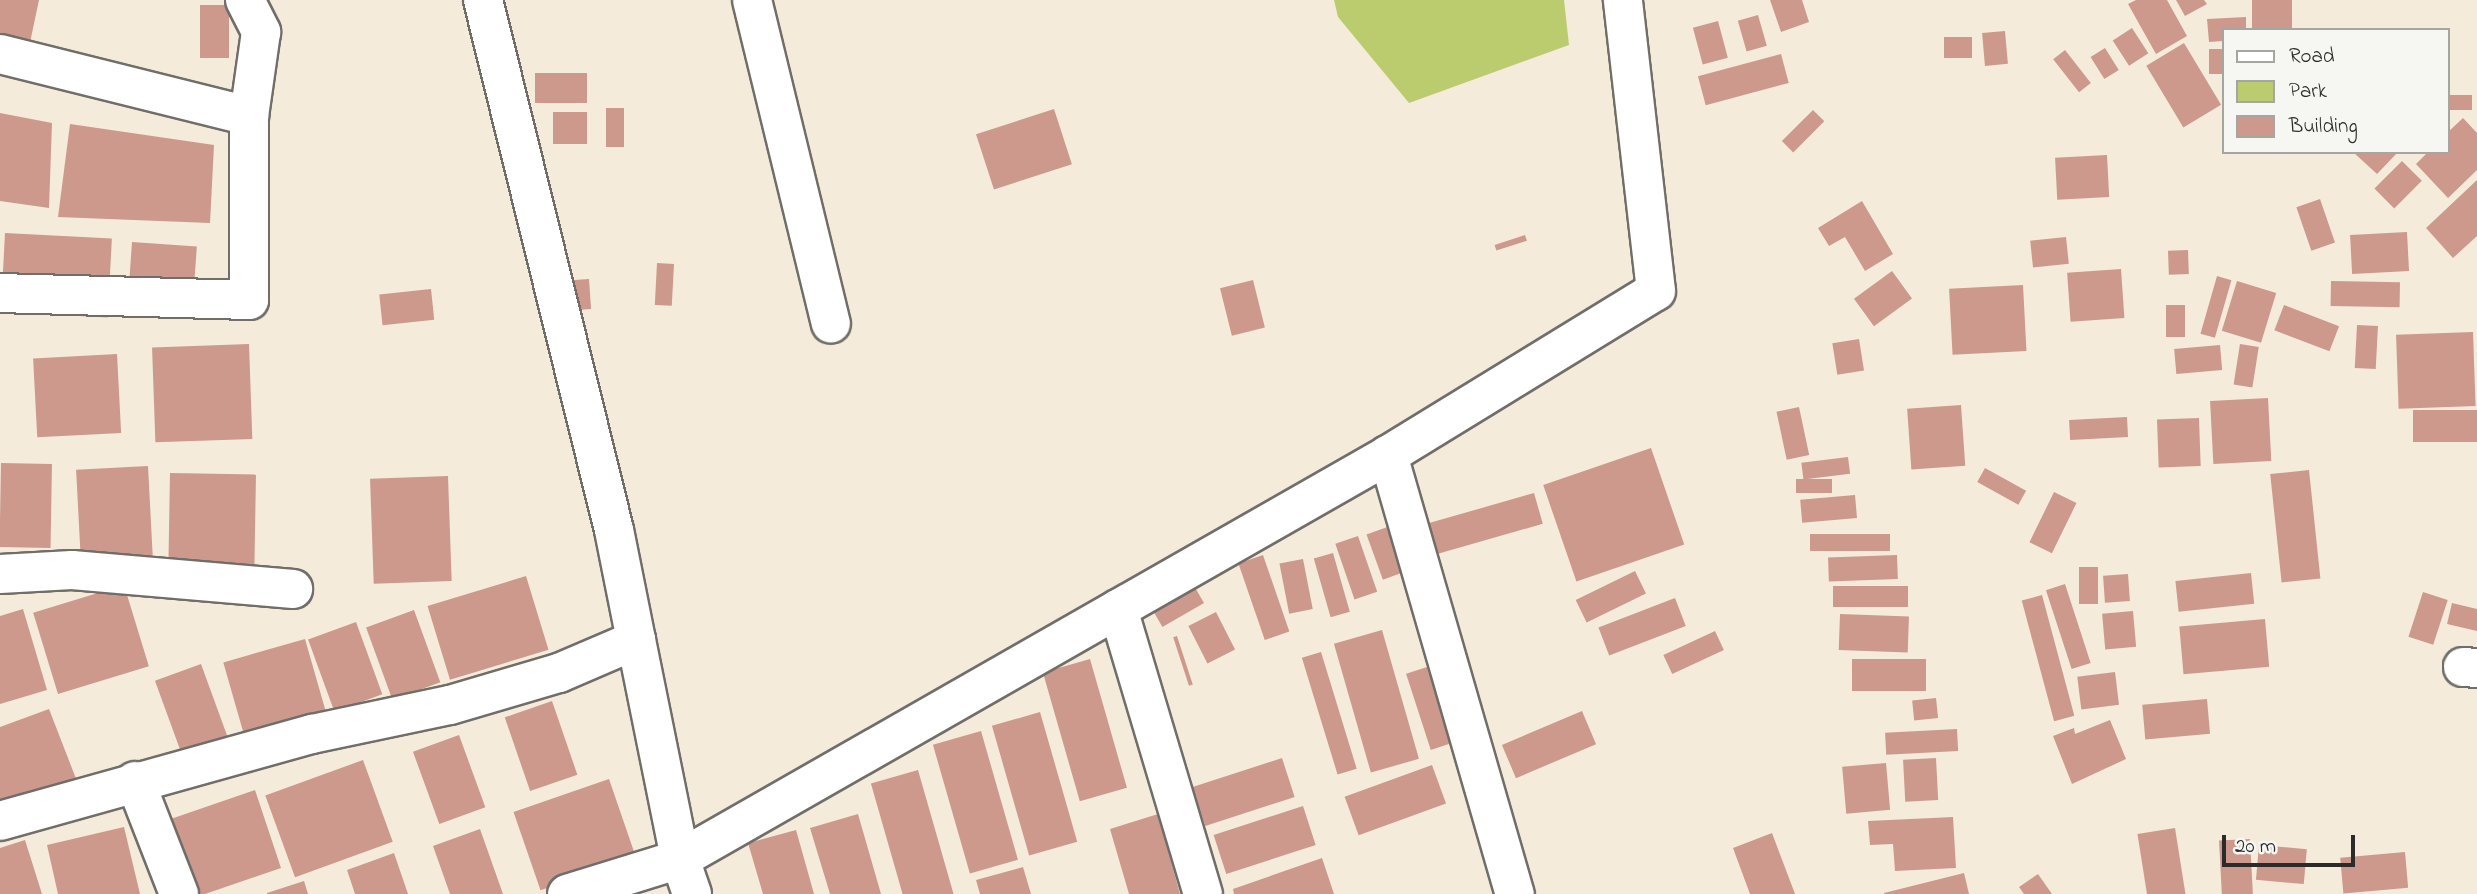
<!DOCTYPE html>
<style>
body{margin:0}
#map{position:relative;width:2477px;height:894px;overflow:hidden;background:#f4ebdb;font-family:"Indie Flower",sans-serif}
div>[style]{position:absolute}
.green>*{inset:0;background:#bbcc6f}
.building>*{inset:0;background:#cd998d;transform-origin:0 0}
.roads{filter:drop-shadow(2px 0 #716e69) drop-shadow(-2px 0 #716e69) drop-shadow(0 2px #716e69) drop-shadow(0 -2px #716e69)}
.minor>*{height:38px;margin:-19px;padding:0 19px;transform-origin:19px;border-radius:19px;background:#fff}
span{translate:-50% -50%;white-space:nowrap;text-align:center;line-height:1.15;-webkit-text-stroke:5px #f6f6f2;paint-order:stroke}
.legend{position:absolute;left:2222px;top:28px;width:228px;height:126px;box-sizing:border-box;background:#f6f6f2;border:2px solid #a5a5a2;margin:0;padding:9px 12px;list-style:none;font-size:21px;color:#2b2b2b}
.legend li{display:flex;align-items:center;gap:14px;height:35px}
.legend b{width:35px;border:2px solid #a5a5a2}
.scale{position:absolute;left:2222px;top:835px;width:133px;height:32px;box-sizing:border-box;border:4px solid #2b2b2b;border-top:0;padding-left:9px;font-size:21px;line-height:24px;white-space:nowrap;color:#2b2b2b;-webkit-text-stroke:5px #f6f6f2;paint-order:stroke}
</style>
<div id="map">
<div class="green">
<i style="clip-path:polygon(1334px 0,1564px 0,1569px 45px,1409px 103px,1338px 17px)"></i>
</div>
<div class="building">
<i style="clip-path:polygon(0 0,39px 0,28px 52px,0 47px)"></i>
<i style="clip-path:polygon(1770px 0,1802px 0,1809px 22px,1781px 32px)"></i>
<i style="clip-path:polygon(2136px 0,2167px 0,2187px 36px,2156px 54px,2128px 4px)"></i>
<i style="clip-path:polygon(2176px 0,2204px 0,2207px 4px,2185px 16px)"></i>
<i style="left:2252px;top:0;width:40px;height:30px"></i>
<i style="left:229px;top:5px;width:53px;height:29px;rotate:90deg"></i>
<i style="left:1758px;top:15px;width:32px;height:21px;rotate:74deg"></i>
<i style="clip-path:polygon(2246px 17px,2246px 30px,2223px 30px,2223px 41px,2209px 42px,2207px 19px)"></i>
<i style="left:1718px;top:21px;width:38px;height:26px;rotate:75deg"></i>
<i style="left:2132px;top:28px;width:30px;height:23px;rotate:57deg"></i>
<i style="left:2005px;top:31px;width:33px;height:23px;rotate:85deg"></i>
<i style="left:1944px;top:37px;width:28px;height:21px"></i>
<i style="left:2184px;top:43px;width:72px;height:44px;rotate:59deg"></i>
<i style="left:2105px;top:48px;width:26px;height:17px;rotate:58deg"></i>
<i style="left:2223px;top:49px;width:25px;height:14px;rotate:90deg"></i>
<i style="left:2065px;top:50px;width:42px;height:15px;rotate:52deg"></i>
<i style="left:1781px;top:54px;width:30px;height:86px;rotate:75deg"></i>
<i style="left:535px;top:73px;width:52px;height:30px"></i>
<i style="left:2447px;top:95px;width:25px;height:15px"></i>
<i style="left:606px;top:108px;width:18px;height:39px"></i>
<i style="left:1054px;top:109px;width:58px;height:82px;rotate:72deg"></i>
<i style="left:1813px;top:110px;width:16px;height:44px;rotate:45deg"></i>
<i style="left:553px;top:112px;width:34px;height:32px"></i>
<i style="clip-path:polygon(0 113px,52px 123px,49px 208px,0 201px)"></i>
<i style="clip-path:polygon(2463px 118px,2477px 133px,2477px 170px,2448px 198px,2416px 164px,2428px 152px,2447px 152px,2447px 133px)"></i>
<i style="clip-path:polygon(70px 124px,214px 145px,210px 223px,58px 217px)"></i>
<i style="clip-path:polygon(2353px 152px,2398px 152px,2377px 174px)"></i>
<i style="left:2107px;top:155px;width:42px;height:52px;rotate:87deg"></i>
<i style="left:2402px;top:161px;width:28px;height:39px;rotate:45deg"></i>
<i style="clip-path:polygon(2477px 180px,2477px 236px,2453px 258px,2426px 228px)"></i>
<i style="left:2320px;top:199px;width:46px;height:25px;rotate:71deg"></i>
<i style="clip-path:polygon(1862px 201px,1893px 254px,1865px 271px,1845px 237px,1829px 246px,1818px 228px)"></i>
<i style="left:2407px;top:232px;width:39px;height:57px;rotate:87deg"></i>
<i style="left:5px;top:233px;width:107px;height:79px;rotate:3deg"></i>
<i style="left:1525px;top:235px;width:6px;height:32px;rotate:72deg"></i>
<i style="left:2066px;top:237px;width:27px;height:36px;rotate:84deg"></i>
<i style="left:132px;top:242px;width:65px;height:67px;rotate:4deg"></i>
<i style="left:2188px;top:250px;width:24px;height:20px;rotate:88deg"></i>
<i style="left:657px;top:263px;width:17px;height:42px;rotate:3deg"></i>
<i style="left:2121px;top:269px;width:49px;height:54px;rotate:86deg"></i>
<i style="left:1892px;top:271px;width:34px;height:47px;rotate:54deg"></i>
<i style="left:2217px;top:276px;width:15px;height:60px;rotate:16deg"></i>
<i style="left:589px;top:279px;width:30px;height:22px;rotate:86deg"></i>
<i style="left:1253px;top:280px;width:49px;height:34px;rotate:76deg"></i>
<i style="left:2237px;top:281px;width:41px;height:52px;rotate:17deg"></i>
<i style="left:2331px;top:281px;width:69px;height:25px;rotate:1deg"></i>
<i style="left:2023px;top:285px;width:66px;height:74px;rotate:87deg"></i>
<i style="left:431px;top:289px;width:31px;height:52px;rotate:84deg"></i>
<i style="left:2166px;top:305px;width:19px;height:32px"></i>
<i style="left:2284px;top:305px;width:59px;height:27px;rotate:21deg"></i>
<i style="left:2357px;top:325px;width:21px;height:43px;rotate:3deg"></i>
<i style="left:2473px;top:332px;width:74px;height:77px;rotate:88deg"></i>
<i style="left:1859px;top:339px;width:32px;height:27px;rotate:81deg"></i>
<i style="left:249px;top:344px;width:95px;height:97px;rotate:88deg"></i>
<i style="left:2240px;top:344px;width:19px;height:41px;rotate:9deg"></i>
<i style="left:2220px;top:345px;width:25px;height:46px;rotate:85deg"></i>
<i style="left:117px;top:354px;width:79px;height:84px;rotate:87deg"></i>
<i style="left:2268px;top:398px;width:63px;height:58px;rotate:87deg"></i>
<i style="left:1961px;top:405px;width:61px;height:54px;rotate:86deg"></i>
<i style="left:1799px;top:407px;width:49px;height:23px;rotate:78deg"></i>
<i style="left:2477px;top:410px;width:32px;height:64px;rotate:90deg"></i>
<i style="left:2127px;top:417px;width:20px;height:58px;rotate:87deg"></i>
<i style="left:2199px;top:418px;width:48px;height:42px;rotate:88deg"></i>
<i style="left:1651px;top:448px;width:102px;height:114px;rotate:71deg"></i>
<i style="left:1848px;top:457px;width:17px;height:47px;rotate:83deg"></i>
<i style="left:1px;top:463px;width:51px;height:84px;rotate:1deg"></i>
<i style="left:148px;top:466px;width:89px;height:72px;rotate:87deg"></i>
<i style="left:1985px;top:468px;width:47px;height:16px;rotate:29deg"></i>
<i style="left:2309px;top:470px;width:109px;height:39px;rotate:84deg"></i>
<i style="left:170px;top:473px;width:86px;height:93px;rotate:1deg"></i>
<i style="left:448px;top:476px;width:105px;height:78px;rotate:88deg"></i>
<i style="left:1832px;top:479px;width:14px;height:36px;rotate:90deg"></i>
<i style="left:2054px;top:492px;width:25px;height:56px;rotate:26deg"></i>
<i style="left:1534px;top:493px;width:32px;height:110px;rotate:74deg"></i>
<i style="left:1855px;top:495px;width:23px;height:55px;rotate:85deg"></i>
<i style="left:1390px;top:526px;width:48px;height:25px;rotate:70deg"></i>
<i style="left:1810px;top:534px;width:80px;height:17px"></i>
<i style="left:1358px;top:536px;width:59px;height:24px;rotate:71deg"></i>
<i style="left:1333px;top:553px;width:61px;height:20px;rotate:74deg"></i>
<i style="left:1263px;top:555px;width:81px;height:26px;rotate:71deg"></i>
<i style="left:1897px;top:555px;width:24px;height:69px;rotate:88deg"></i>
<i style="left:1303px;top:559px;width:51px;height:24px;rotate:79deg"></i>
<i style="left:2079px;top:567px;width:19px;height:37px"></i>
<i style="left:1635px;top:571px;width:25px;height:66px;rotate:64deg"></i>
<i style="left:2251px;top:573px;width:31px;height:76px;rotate:84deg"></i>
<i style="left:2128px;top:574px;width:27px;height:25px;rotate:86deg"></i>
<i style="left:526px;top:576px;width:77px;height:103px;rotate:73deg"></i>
<i style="left:1193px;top:584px;width:22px;height:48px;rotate:60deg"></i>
<i style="left:2065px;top:584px;width:83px;height:20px;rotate:72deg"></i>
<i style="left:124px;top:585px;width:85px;height:95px;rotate:73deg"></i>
<i style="left:1908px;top:586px;width:21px;height:75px;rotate:90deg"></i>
<i style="left:2423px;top:592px;width:26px;height:47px;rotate:18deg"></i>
<i style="left:2042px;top:595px;width:125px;height:21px;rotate:75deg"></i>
<i style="left:1675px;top:598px;width:30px;height:82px;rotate:69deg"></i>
<i style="clip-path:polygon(2452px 603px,2477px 609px,2477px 631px,2447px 624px)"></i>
<i style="clip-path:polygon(23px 609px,47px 690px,0 704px,0 616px)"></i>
<i style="left:414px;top:610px;width:77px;height:51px;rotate:70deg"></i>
<i style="left:2133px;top:611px;width:36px;height:31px;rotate:85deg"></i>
<i style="left:1216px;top:612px;width:42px;height:31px;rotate:63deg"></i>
<i style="left:1840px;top:614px;width:69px;height:36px;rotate:2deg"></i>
<i style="left:2265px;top:619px;width:48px;height:86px;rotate:85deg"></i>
<i style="left:356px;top:622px;width:77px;height:51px;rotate:70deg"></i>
<i style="left:1382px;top:630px;width:134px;height:50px;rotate:74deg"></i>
<i style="left:1715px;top:631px;width:21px;height:57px;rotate:65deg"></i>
<i style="left:1177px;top:636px;width:51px;height:4px;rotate:72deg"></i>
<i style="left:305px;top:639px;width:78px;height:85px;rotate:74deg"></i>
<i style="left:1321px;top:652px;width:122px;height:20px;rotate:73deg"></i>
<i style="left:1090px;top:659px;width:134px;height:49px;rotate:74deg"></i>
<i style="left:1852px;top:659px;width:74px;height:32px"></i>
<i style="left:201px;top:664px;width:77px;height:49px;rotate:70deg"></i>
<i style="left:1427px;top:667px;width:80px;height:22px;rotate:72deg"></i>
<i style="left:2115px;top:672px;width:33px;height:38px;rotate:83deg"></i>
<i style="left:1936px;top:698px;width:20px;height:24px;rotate:84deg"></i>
<i style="left:2207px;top:699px;width:35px;height:65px;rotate:85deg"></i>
<i style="left:552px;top:701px;width:78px;height:50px;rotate:71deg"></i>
<i style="clip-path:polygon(49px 709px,80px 789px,0 807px,0 727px)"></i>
<i style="left:1582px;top:711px;width:36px;height:87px;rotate:67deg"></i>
<i style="left:1040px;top:712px;width:135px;height:50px;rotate:74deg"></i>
<i style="clip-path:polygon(2110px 720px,2126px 759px,2072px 784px,2053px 736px,2074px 728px,2075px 734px)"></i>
<i style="left:1957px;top:729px;width:22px;height:72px;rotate:87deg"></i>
<i style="left:981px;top:731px;width:134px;height:50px;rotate:74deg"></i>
<i style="left:459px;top:735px;width:77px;height:49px;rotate:70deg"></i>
<i style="left:1282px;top:758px;width:41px;height:94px;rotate:72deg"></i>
<i style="left:1936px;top:758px;width:42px;height:33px;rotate:87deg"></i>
<i style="left:363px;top:760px;width:87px;height:104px;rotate:70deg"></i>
<i style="left:1886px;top:763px;width:47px;height:44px;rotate:85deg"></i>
<i style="left:1432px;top:765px;width:41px;height:93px;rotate:70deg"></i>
<i style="left:918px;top:770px;width:129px;height:49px;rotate:74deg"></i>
<i style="left:609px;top:779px;width:83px;height:101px;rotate:71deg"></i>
<i style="clip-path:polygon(255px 790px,281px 868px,205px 894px,186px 894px,162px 822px)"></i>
<i style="left:1303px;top:806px;width:41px;height:94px;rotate:72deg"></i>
<i style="clip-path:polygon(858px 814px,881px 894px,830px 894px,810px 828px)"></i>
<i style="clip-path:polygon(1158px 814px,1180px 894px,1129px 894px,1110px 829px)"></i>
<i style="clip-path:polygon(1953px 817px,1956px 868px,1895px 871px,1893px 844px,1870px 845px,1868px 821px)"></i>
<i style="clip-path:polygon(124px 827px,140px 894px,58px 894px,47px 845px)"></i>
<i style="left:2175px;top:828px;width:67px;height:38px;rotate:81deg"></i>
<i style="clip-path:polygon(480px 829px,503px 894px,450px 894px,433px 846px)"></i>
<i style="clip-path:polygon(796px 830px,814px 894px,763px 894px,748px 843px)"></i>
<i style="clip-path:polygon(1772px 833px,1795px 894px,1750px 894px,1733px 848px)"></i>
<i style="left:2250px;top:839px;width:55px;height:31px;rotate:87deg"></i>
<i style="clip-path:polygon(25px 840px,42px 894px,0 894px,0 848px)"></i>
<i style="left:2259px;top:845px;width:48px;height:35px;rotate:5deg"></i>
<i style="left:2405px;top:852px;width:36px;height:65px;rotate:85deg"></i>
<i style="clip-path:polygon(394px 853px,408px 894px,355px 894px,347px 870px)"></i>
<i style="clip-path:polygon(1322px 858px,1334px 894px,1234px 894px,1233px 889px)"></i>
<i style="clip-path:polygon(1023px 867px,1031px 894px,980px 894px,976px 880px)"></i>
<i style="clip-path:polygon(1964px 873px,1969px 894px,1884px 894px,1884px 893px)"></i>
<i style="clip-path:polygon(2038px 874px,2052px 894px,2024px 894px,2019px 887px)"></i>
<i style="clip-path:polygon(304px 881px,308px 894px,267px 894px,267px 893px)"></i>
</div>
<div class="roads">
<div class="minor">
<i style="left:245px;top:0;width:36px;rotate:63deg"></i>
<i style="left:261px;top:32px;width:85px;rotate:98.1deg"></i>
<i style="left:752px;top:0;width:333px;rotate:76.3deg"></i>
<i style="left:0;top:54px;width:257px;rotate:14deg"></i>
<i style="left:249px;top:116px;width:184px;rotate:90deg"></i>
<i style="left:249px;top:300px;width:249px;rotate:-178.4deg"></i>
<i style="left:1388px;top:455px;width:457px;rotate:73.9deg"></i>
<i style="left:0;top:574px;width:72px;rotate:-3.2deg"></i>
<i style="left:72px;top:570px;width:222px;rotate:4.9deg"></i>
<i style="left:1118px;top:609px;width:297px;rotate:73.4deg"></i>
<i style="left:636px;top:640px;width:223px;rotate:78.6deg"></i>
<i style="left:680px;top:859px;width:815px;rotate:-29.71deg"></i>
<i style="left:1388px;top:455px;width:314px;rotate:-31.5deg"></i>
<i style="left:1656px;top:291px;width:293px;rotate:-96.5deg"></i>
<i style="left:2463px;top:667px;width:14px;rotate:4deg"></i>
<i style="left:135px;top:781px;width:121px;rotate:68.7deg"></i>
<i style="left:0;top:821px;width:324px;rotate:-15.6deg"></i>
<i style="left:312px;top:734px;width:141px;rotate:-11.9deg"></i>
<i style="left:450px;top:705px;width:114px;rotate:-16.4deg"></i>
<i style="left:559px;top:673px;width:84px;rotate:-23.2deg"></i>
<i style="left:636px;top:640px;width:112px;rotate:-101.3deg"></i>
<i style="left:614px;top:530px;width:546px;rotate:-103.88deg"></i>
<i style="left:567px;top:894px;width:118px;rotate:-17.2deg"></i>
<i style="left:680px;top:859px;width:37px;rotate:71deg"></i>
</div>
</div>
<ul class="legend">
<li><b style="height:9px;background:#fff"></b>Road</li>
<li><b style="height:19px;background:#bbcc6f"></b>Park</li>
<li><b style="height:19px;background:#cd998d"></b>Building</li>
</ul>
<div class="scale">20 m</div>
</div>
